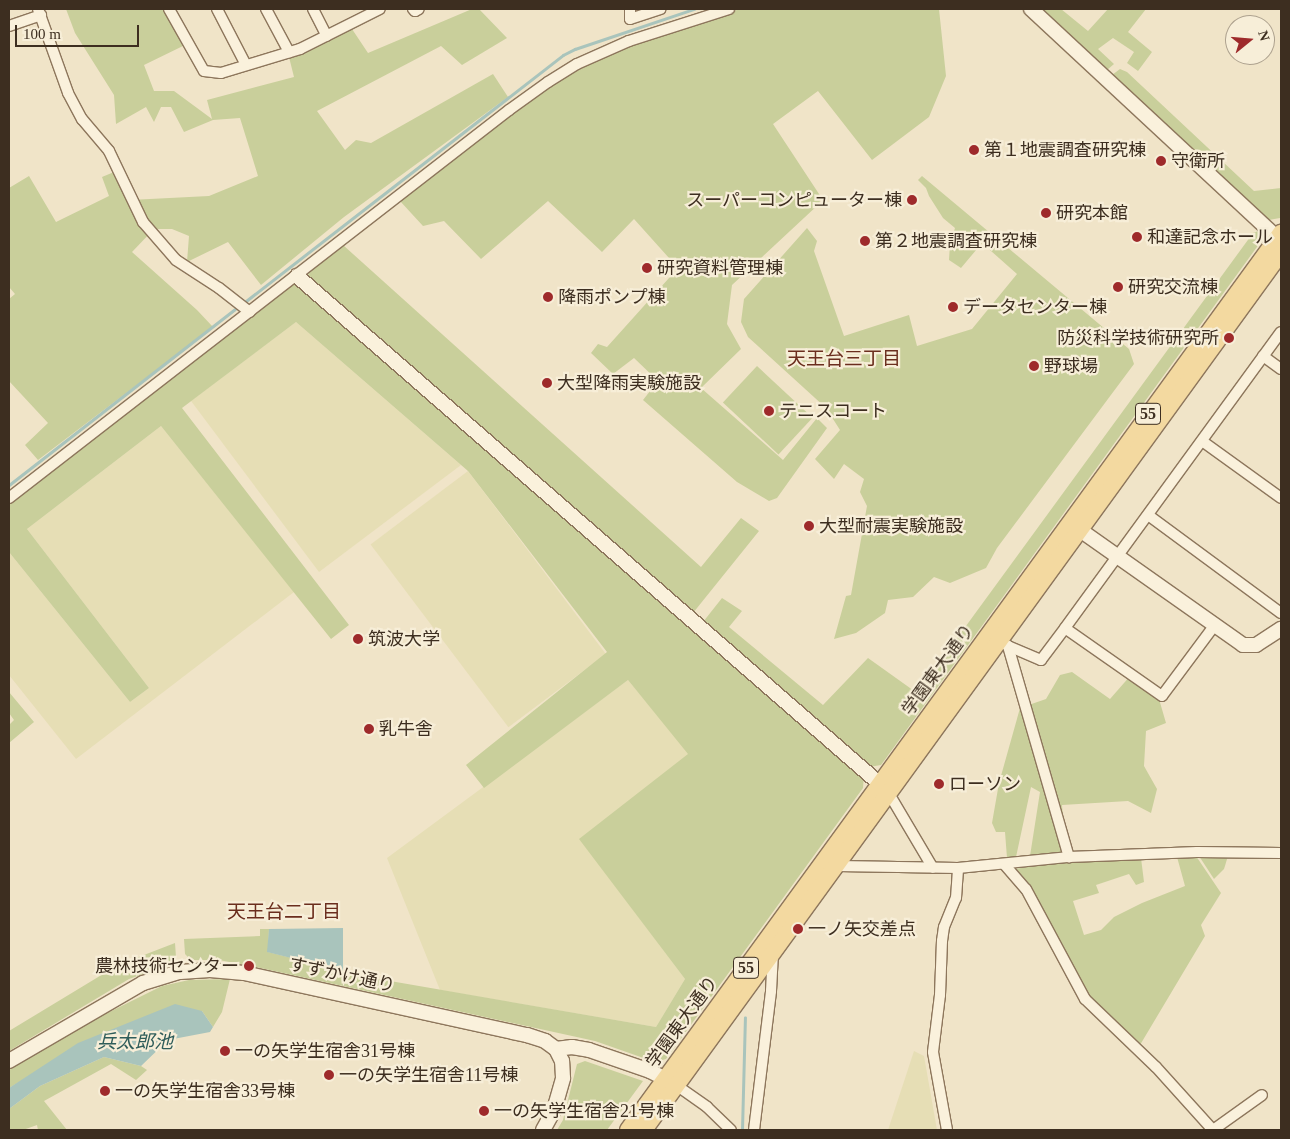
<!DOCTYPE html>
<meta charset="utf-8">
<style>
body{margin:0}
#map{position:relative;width:1290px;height:1139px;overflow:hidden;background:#f0e4c8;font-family:"Times New Roman","Noto Sans JP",serif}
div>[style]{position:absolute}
.farmland>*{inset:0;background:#e6deb5;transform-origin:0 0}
.green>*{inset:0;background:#c9cf9b;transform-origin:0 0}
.water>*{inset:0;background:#a9c4bc}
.stream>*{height:2.5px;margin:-1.25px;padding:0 1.25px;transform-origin:1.25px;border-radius:1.25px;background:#a9c4bc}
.roads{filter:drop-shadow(1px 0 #8d765c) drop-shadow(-1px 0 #8d765c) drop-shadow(0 1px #8d765c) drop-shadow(0 -1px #8d765c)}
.street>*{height:10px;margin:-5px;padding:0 5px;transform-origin:5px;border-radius:5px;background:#faf1dc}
.secondary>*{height:14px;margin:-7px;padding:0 7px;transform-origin:7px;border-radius:7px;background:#faf1dc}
.primary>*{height:16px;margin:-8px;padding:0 8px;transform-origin:8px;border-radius:8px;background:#f3d9a0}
.dots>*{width:14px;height:14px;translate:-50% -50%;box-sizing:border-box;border:2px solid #f7eed8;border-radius:50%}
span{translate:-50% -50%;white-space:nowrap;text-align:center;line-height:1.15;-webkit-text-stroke:4.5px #f7eed8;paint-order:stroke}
.shield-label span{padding:1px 4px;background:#f7eed8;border:1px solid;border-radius:4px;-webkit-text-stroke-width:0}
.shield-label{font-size:16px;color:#3d2e20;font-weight:700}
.poi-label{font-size:18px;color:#3d2e20}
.left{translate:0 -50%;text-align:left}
.right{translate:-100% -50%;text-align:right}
.street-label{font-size:18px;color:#3d2e20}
.neighbourhood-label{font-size:19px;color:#6b2e1e}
.water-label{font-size:19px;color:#2f5d5a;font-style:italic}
.frame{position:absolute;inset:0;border:10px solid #3d2e20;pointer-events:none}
.north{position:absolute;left:1225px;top:15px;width:50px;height:50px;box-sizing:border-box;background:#f7eed8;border:1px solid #ada18e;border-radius:50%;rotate:73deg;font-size:14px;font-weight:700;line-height:20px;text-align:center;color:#3d2e20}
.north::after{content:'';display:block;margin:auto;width:18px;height:22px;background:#9e2a2b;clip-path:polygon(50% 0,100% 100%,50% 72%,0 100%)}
.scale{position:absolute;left:15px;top:25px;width:124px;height:22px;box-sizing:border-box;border:2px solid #3d2e20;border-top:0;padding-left:6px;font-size:15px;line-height:18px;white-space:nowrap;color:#3d2e20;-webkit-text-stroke:4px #f7eed8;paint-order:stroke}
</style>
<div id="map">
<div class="farmland">
<i style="clip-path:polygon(296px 322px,461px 465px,319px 572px,191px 401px)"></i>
<i style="clip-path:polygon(161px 426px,294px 592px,76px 759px,9px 675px,9px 552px,130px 702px,149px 688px,27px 529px)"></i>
<i style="left:468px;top:471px;width:229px;height:122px;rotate:53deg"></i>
<i style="clip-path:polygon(628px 680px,689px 754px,580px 839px,685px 979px,656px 1027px,440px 990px,387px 858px)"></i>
<i style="clip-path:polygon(914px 1051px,924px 1056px,937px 1130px,888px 1130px)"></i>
</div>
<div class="green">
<i style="clip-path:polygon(66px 9px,165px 9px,185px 45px,144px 65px,154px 91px,174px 91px,212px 119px,207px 100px,294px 77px,289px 57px,352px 29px,368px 53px,472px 9px,479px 9px,507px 38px,462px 65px,441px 46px,317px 111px,345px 150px,356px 140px,371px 143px,493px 74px,508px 97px,344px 217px,261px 285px,228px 242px,187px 262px,189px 236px,172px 229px,154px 229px,132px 252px,197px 310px,213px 327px,38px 460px,25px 445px,48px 423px,9px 381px,9px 299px,15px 294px,9px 287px,9px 188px,29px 176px,56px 222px,109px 196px,102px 177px,114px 172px,130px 200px,209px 196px,258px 176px,240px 118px,213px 120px,184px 132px,171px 107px,161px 107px,154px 122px,146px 107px,116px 124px,114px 95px,75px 33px)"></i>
<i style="clip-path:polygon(740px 9px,939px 9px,946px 76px,929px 117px,872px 160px,818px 91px,773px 124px,821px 197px,819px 204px,732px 285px,727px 324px,741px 349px,701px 388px,783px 460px,817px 418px,827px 428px,777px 498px,769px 501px,737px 482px,643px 400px,658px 381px,634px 358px,613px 374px,591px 353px,598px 344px,607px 347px,678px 268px,634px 219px,602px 252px,548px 201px,481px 259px,444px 221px,423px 226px,400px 201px,553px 83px,621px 48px)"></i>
<i style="clip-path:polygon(1040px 9px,1061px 9px,1088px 31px,1108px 9px,1146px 9px,1128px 32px,1152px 52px,1138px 71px,1127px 63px,1134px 52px,1113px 38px,1098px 49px,1114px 64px,1107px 70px)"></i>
<i style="clip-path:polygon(1120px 69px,1127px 72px,1254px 191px,1281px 188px,1280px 218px,1269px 220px,1112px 75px)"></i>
<i style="clip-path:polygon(922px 176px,1129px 349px,1134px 364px,997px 548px,986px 568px,950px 583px,934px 577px,913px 597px,888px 600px,885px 613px,856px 633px,834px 639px,846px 596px,851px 595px,867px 506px,860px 492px,864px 479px,844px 464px,834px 479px,815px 459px,840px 430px,826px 408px,748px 337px,741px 322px,744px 299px,807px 228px,817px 241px,814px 251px,844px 336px,909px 315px,917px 346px,972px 329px,1017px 274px,982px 243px,961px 268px,949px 260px,950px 244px,955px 228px,943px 218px,929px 196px,926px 188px,918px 180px)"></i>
<i style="clip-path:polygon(1261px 230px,1262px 240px,881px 765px,869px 767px,703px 622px,722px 598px,742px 611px,729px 627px,823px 705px,868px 658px,917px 693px,1253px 233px)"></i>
<i style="clip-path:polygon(343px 245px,701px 567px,741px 518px,759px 531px,693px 613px,309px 278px,308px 272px)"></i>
<i style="clip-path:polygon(292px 284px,304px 287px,864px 775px,863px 788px,666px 1059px,655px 1062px,595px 1041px,265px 969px,219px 960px,191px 960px,185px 954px,184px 939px,260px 936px,260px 929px,269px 929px,268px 952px,367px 977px,656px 1027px,685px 979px,579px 839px,688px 754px,628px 680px,484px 788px,466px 765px,607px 652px,468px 471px,296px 322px,182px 408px,349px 625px,331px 639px,161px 426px,27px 529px,149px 688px,130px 702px,9px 552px,9px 503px)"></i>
<i style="left:757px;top:366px;width:76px;height:50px;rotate:43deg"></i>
<i style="clip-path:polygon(1072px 672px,1110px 699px,1131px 675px,1159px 699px,1166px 723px,1146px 731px,1144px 766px,1157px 789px,1151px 813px,1128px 801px,1062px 805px,1066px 854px,1030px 856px,1040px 792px,1031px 787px,1016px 857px,1007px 858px,1005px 832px,996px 832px,992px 823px,999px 783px,1020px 708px,1046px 699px,1060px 675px)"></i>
<i style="clip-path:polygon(9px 692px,34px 722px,9px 743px,9px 725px,14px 720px,9px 713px)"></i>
<i style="clip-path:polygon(1196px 856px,1221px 893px,1201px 925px,1205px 936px,1140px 1045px,1087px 993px,1014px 869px,1072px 860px,1141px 858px,1144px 882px,1136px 885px,1129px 874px,1096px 885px,1099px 893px,1073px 901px,1084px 935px,1101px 930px,1114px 917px,1142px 903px,1185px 886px,1177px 857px)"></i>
<i style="clip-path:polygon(1199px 856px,1228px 856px,1224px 869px,1214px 879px)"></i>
<i style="clip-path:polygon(175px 943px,176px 957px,169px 965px,129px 979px,9px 1051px,9px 1031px,118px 965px)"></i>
<i style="clip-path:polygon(230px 979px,222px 1012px,213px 1027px,202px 1011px,36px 1072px,9px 1088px,9px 1070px,77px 1028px,162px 986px,189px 980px)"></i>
<i style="clip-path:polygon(104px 1057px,141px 1066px,147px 1070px,136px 1080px,111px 1064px,44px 1101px,67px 1130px,38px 1130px,37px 1125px,23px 1130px,9px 1130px,9px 1109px,40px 1086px)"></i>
<i style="clip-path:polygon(585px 1061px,643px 1081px,607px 1130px,557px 1130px,563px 1120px,577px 1064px)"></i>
</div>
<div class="water">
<i style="clip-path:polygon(343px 928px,343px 971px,267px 952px,269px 929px)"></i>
<i style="clip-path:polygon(175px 1004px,202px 1011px,213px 1027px,210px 1032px,168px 1040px,141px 1066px,104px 1057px,40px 1086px,9px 1109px,9px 1088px,78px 1043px)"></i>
</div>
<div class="stream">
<i style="left:246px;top:301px;width:401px;rotate:-37.8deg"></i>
<i style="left:563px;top:55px;width:13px;rotate:-27deg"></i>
<i style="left:575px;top:49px;width:126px;rotate:-18.6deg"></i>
<i style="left:9px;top:485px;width:286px;rotate:-37.9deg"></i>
<i style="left:742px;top:1130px;width:112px;rotate:-88.5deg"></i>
</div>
<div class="roads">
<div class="street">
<i style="left:38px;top:9px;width:89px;rotate:70.3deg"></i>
<i style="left:68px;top:93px;width:30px;rotate:62deg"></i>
<i style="left:82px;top:119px;width:42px;rotate:49.8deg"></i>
<i style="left:109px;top:151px;width:79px;rotate:64.4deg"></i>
<i style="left:143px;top:222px;width:50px;rotate:49deg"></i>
<i style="left:176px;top:260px;width:51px;rotate:33.1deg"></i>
<i style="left:219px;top:288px;width:39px;rotate:38deg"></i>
<i style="left:169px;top:9px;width:71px;rotate:60.6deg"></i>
<i style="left:204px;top:71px;width:17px;rotate:7deg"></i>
<i style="left:221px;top:73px;width:83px;rotate:-16.9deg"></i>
<i style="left:300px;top:49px;width:89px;rotate:-26.6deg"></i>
<i style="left:217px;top:9px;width:63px;rotate:62.6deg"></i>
<i style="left:266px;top:9px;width:49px;rotate:61.9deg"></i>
<i style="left:313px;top:9px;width:30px;rotate:63deg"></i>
<i style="left:413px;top:9px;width:3px;rotate:45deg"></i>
<i style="left:415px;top:11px;width:4px;rotate:-27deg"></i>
<i style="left:630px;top:9px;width:10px;rotate:90deg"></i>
<i style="left:630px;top:19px;width:32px;rotate:-18deg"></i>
<i style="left:9px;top:26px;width:34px;rotate:-19deg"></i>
<i style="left:1263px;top:356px;width:22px;rotate:36deg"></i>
<i style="left:1202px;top:441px;width:97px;rotate:35.8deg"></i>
<i style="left:9px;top:498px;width:633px;rotate:-37.81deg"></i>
<i style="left:509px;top:110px;width:48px;rotate:-35.7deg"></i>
<i style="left:548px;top:82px;width:34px;rotate:-32deg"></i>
<i style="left:577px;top:64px;width:57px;rotate:-23.9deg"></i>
<i style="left:629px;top:41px;width:105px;rotate:-17.7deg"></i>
<i style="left:1148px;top:515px;width:165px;rotate:36.4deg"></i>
<i style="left:1214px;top:626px;width:87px;rotate:126.6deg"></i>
<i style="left:1162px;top:696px;width:118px;rotate:-145deg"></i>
<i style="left:1065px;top:628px;width:366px;rotate:-53.9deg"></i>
<i style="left:1000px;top:640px;width:10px;rotate:37deg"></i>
<i style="left:1008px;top:646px;width:220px;rotate:73.9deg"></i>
<i style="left:1008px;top:646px;width:36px;rotate:23deg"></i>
<i style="left:1041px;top:660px;width:40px;rotate:-53deg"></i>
<i style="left:888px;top:792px;width:88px;rotate:59.4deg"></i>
<i style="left:1004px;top:864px;width:33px;rotate:49deg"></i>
<i style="left:1026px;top:889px;width:125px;rotate:61.8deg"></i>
<i style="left:1085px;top:999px;width:98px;rotate:43.8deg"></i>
<i style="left:1156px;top:1067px;width:85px;rotate:47.9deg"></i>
<i style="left:838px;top:866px;width:120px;rotate:1deg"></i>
<i style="left:958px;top:868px;width:112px;rotate:-5.7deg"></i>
<i style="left:1069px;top:857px;width:128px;rotate:-2.2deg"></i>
<i style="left:1197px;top:852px;width:84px;rotate:0.7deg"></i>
<i style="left:676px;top:1085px;width:38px;rotate:35deg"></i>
<i style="left:707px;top:1107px;width:33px;rotate:44deg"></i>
<i style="left:754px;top:1130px;width:140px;rotate:-83deg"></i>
<i style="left:771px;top:991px;width:36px;rotate:-87deg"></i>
<i style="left:947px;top:1130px;width:79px;rotate:-100.2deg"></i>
<i style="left:933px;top:1052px;width:57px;rotate:-83deg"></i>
<i style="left:940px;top:995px;width:54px;rotate:-87.9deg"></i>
<i style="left:942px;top:941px;width:14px;rotate:-82deg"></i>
<i style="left:944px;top:927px;width:31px;rotate:-68deg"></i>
<i style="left:956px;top:898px;width:30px;rotate:-86deg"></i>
<i style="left:1213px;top:1130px;width:60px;rotate:-35.5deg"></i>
</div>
<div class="secondary">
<i style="left:1031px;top:9px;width:341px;rotate:42.9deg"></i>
<i style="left:297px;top:276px;width:784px;rotate:41.07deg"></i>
<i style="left:1073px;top:525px;width:208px;rotate:35.2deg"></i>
<i style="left:1243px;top:645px;width:13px"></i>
<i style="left:1256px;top:645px;width:30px;rotate:-33deg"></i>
<i style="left:9px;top:1061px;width:155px;rotate:-30.2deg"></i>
<i style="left:143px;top:983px;width:39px;rotate:-17deg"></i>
<i style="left:180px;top:972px;width:30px;rotate:-4deg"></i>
<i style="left:210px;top:970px;width:34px;rotate:5deg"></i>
<i style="left:244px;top:973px;width:290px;rotate:12.4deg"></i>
<i style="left:527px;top:1035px;width:19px;rotate:18deg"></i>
<i style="left:545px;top:1041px;width:14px;rotate:36deg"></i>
<i style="left:556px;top:1049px;width:16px;rotate:-7deg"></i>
<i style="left:572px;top:1047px;width:17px;rotate:10deg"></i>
<i style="left:589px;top:1050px;width:65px;rotate:19deg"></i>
<i style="left:650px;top:1071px;width:28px;rotate:27deg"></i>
<i style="left:543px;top:1130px;width:23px;rotate:-61deg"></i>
<i style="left:554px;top:1110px;width:33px;rotate:-74deg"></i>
<i style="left:563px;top:1078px;width:17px;rotate:-93deg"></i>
<i style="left:562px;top:1061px;width:13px;rotate:-117deg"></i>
</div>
<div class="primary">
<i style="left:628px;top:1130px;width:1110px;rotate:-53.95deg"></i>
<i style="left:644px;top:1130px;width:1084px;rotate:-54.01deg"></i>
</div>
</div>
<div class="dots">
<i style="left:974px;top:150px;background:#9e2a2b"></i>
<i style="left:1161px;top:161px;background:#9e2a2b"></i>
<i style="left:912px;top:200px;background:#9e2a2b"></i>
<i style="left:1046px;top:213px;background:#9e2a2b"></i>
<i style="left:1137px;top:237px;background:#9e2a2b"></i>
<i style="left:865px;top:241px;background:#9e2a2b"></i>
<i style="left:647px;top:268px;background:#9e2a2b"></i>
<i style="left:1118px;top:287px;background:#9e2a2b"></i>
<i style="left:548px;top:297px;background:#9e2a2b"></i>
<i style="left:953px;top:307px;background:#9e2a2b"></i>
<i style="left:1229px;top:338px;background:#9e2a2b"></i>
<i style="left:1034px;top:366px;background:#9e2a2b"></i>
<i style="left:547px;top:383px;background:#9e2a2b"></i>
<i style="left:769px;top:411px;background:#9e2a2b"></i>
<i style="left:809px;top:526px;background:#9e2a2b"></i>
<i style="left:358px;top:639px;background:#9e2a2b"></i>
<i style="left:369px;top:729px;background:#9e2a2b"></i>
<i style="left:939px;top:784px;background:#9e2a2b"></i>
<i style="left:798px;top:929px;background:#9e2a2b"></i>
<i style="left:249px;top:966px;background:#9e2a2b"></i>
<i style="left:225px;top:1051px;background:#9e2a2b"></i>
<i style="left:329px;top:1075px;background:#9e2a2b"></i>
<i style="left:105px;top:1091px;background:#9e2a2b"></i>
<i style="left:484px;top:1111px;background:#9e2a2b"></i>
</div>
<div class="shield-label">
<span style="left:1148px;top:414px">55</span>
<span style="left:746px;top:968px">55</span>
</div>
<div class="poi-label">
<span class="left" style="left:984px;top:150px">第１地震調査研究棟</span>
<span class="left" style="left:1171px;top:161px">守衛所</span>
<span class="right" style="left:902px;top:200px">スーパーコンピューター棟</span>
<span class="left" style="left:1056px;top:213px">研究本館</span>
<span class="left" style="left:1147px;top:237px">和達記念ホール</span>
<span class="left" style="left:875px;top:241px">第２地震調査研究棟</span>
<span class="left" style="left:657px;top:268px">研究資料管理棟</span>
<span class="left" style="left:1128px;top:287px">研究交流棟</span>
<span class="left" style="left:558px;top:297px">降雨ポンプ棟</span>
<span class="left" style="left:963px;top:307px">データセンター棟</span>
<span class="right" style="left:1219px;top:338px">防災科学技術研究所</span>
<span class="left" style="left:1044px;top:366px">野球場</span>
<span class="left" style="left:557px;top:383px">大型降雨実験施設</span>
<span class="left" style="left:779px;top:411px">テニスコート</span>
<span class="left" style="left:819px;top:526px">大型耐震実験施設</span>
<span class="left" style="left:368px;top:639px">筑波大学</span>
<span class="left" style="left:379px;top:729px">乳牛舎</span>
<span class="left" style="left:949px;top:784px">ローソン</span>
<span class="left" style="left:808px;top:929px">一ノ矢交差点</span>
<span class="right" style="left:239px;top:966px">農林技術センター</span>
<span class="left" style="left:235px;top:1051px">一の矢学生宿舎31号棟</span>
<span class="left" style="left:339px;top:1075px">一の矢学生宿舎11号棟</span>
<span class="left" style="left:115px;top:1091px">一の矢学生宿舎33号棟</span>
<span class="left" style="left:494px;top:1111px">一の矢学生宿舎21号棟</span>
</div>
<div class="street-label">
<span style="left:938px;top:670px;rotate:-54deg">学園東大通り</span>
<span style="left:342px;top:975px;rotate:12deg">すずかけ通り</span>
<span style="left:682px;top:1022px;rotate:-54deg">学園東大通り</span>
</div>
<div class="neighbourhood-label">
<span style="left:844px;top:359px">天王台三丁目</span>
<span style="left:284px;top:912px">天王台二丁目</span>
</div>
<div class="water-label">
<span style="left:135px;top:1042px">兵太郎池</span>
</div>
<div class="frame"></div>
<div class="north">N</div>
<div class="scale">100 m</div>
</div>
